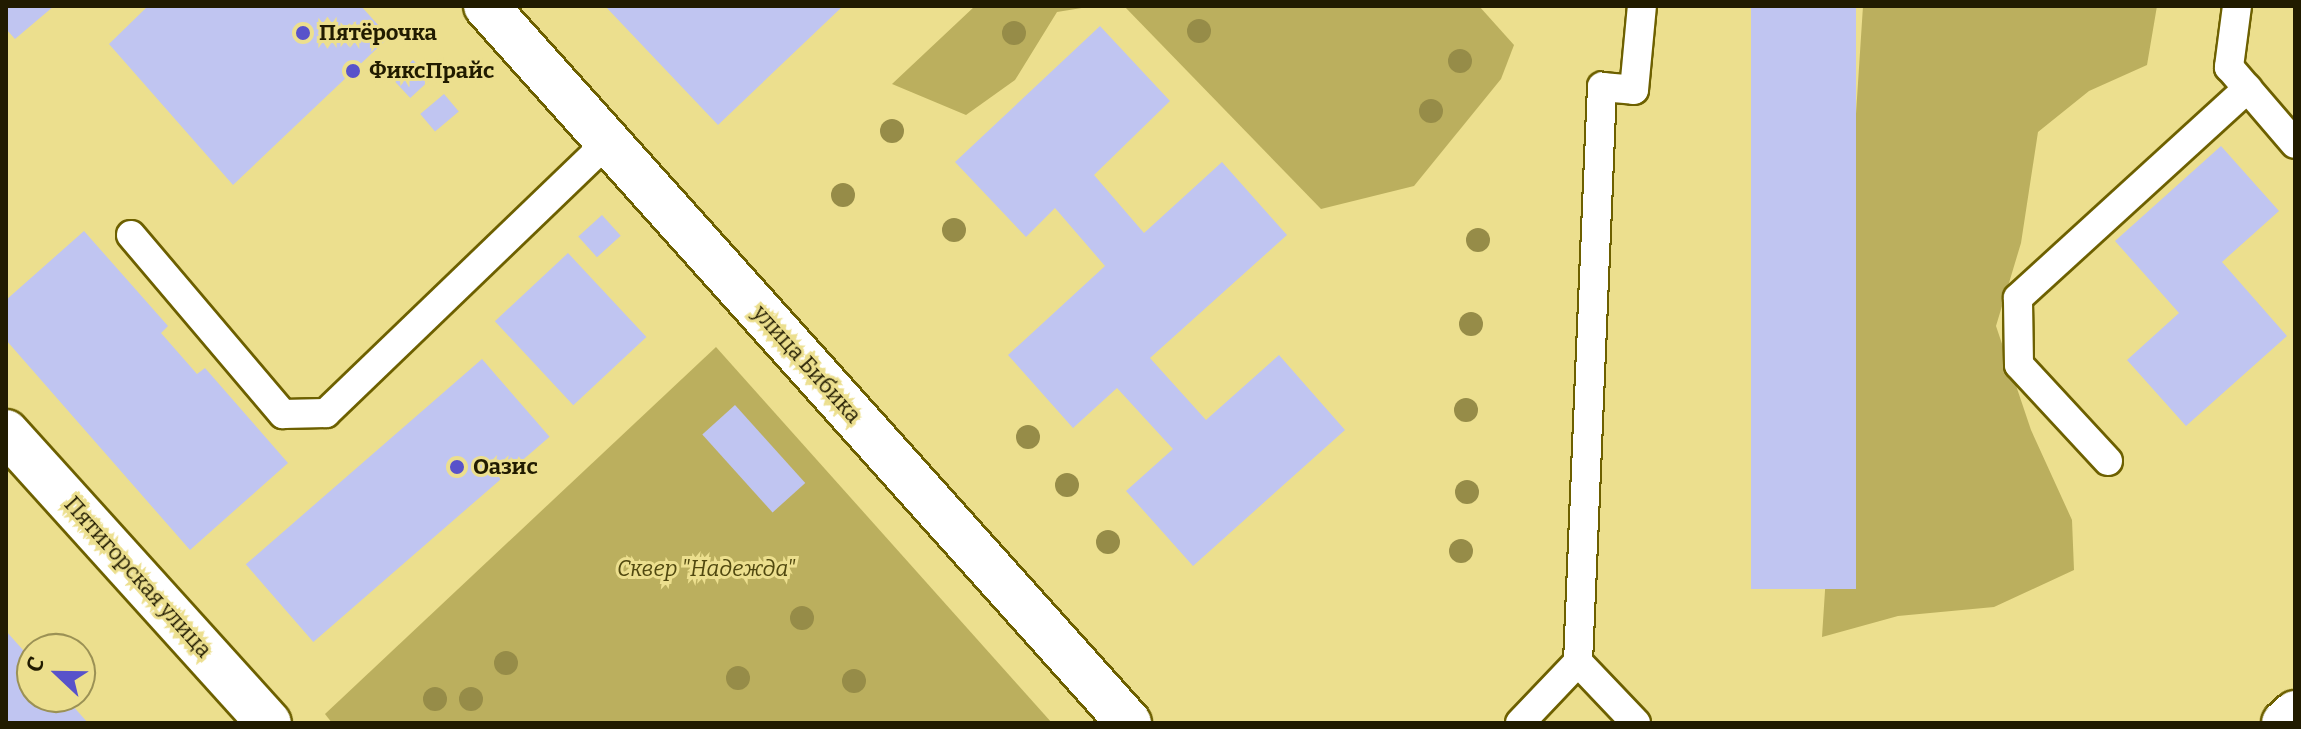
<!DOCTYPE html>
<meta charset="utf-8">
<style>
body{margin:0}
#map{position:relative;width:2301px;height:729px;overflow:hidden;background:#ecdf8e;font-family:Bitter,serif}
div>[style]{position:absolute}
.green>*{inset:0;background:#bbaf5e}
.building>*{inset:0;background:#c0c5f1;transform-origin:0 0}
.roads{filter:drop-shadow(2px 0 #6d6000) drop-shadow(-2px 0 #6d6000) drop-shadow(0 2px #6d6000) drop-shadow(0 -2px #6d6000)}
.lane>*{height:28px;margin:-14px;padding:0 14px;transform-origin:14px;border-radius:14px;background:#fff}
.street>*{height:44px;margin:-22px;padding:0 22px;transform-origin:22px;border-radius:22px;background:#fff}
.trees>*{width:24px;height:24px;margin:-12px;border-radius:50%;background:#968c48}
.dots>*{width:22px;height:22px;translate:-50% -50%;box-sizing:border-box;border:4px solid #ecdf8e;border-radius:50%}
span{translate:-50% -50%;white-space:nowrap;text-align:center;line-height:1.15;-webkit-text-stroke:6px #ecdf8e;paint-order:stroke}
.poi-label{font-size:22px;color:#211b00;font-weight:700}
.left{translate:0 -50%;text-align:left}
.street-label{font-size:22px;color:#211b00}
.park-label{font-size:22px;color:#50480f;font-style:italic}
.frame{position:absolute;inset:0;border:8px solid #211b00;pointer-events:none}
.north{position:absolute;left:16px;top:633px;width:80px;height:80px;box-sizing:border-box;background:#ecdf8e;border:2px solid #9b9155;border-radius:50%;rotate:292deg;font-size:22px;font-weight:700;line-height:32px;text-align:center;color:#211b00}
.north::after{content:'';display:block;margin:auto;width:28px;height:36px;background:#5852ca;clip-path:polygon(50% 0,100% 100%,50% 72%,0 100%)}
</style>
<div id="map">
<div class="green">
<i style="clip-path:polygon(975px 6px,1094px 6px,1057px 12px,1015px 80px,966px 115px,892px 84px)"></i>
<i style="clip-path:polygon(1124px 6px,1479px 6px,1514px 45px,1501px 79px,1414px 186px,1321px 209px)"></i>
<i style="clip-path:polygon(1863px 6px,2157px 6px,2147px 65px,2089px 91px,2038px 132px,2021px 243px,1996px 326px,2031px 430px,2072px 520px,2074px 570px,1994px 607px,1898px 616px,1822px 637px)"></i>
<i style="clip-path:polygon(716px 347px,1052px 723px,332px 723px,325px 714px)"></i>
</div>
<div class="building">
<i style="clip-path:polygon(6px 6px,54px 6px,15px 39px,6px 29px)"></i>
<i style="clip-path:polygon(148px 6px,361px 6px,389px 37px,233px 185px,109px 44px)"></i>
<i style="clip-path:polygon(605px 6px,843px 6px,718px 125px)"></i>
<i style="left:1751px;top:6px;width:105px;height:583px"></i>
<i style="clip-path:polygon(1100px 26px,1170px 101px,1094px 175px,1144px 233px,1222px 162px,1287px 235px,1150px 358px,1206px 420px,1279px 355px,1345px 430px,1193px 566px,1126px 491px,1173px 449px,1117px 388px,1073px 428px,1008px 355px,1105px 266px,1055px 208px,1026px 237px,955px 162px)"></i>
<i style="left:413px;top:60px;width:26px;height:28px;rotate:47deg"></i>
<i style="left:444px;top:94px;width:23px;height:31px;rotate:50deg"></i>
<i style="clip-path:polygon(2221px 146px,2279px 211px,2222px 262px,2287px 336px,2186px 426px,2127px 360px,2179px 313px,2115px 241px)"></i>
<i style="left:602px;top:215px;width:28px;height:32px;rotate:48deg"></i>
<i style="clip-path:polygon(84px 231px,168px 326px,161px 333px,197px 374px,205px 368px,288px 463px,190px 550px,6px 340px,6px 300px)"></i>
<i style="left:568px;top:253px;width:115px;height:100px;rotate:47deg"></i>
<i style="left:482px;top:359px;width:103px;height:313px;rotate:49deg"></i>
<i style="left:735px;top:405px;width:105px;height:44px;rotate:48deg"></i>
<i style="clip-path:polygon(6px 631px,32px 660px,32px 697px,65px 697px,88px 723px,6px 723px)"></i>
</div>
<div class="roads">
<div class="lane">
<i style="left:2237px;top:6px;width:62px;rotate:97.5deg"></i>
<i style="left:2229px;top:67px;width:101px;rotate:49.4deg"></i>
<i style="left:131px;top:235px;width:235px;rotate:49.7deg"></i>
<i style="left:283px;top:414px;width:43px;rotate:-1.3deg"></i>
<i style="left:326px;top:413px;width:391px;rotate:-43.9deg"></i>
<i style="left:2108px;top:461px;width:131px;rotate:-132.8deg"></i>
<i style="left:2019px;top:365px;width:67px;rotate:-90.9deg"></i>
<i style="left:2018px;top:298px;width:311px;rotate:-42.4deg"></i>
<i style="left:1520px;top:723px;width:84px;rotate:-46.4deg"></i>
<i style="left:1636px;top:723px;width:84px;rotate:-133.6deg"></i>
<i style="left:1578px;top:662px;width:576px;rotate:-87.61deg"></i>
<i style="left:1602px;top:87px;width:32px;rotate:5deg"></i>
<i style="left:1634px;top:90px;width:84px;rotate:-84.6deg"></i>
</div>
<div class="street">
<i style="left:486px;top:6px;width:963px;rotate:48.11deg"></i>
<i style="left:6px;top:432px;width:392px;rotate:47.9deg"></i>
<i style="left:2284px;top:723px;width:15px;rotate:-42deg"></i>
</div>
</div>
<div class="trees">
<i style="left:1199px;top:31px"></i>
<i style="left:1014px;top:33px"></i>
<i style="left:1460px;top:61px"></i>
<i style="left:1431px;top:111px"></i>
<i style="left:892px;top:131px"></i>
<i style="left:843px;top:195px"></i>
<i style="left:954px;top:230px"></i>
<i style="left:1478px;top:240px"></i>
<i style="left:1471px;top:324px"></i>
<i style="left:1466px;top:410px"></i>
<i style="left:1028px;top:437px"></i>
<i style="left:1067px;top:485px"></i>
<i style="left:1467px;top:492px"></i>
<i style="left:1108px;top:542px"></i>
<i style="left:1461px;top:551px"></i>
<i style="left:802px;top:618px"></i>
<i style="left:506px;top:663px"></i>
<i style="left:738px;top:678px"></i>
<i style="left:854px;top:681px"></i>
<i style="left:435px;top:699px"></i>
<i style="left:471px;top:699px"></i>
</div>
<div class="dots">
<i style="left:303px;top:33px;background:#5852ca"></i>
<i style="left:353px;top:71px;background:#5852ca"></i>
<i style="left:457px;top:467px;background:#5852ca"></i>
</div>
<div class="poi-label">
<span class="left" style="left:319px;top:33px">Пятёрочка</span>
<span class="left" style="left:369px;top:71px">ФиксПрайс</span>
<span class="left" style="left:473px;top:467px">Оазис</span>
</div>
<div class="street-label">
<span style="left:807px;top:364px;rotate:48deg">улица Бибика</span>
<span style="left:138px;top:577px;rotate:48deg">Пятигорская улица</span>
</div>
<div class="park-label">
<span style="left:706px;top:569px">Сквер "Надежда"</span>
</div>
<div class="frame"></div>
<div class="north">С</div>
</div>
